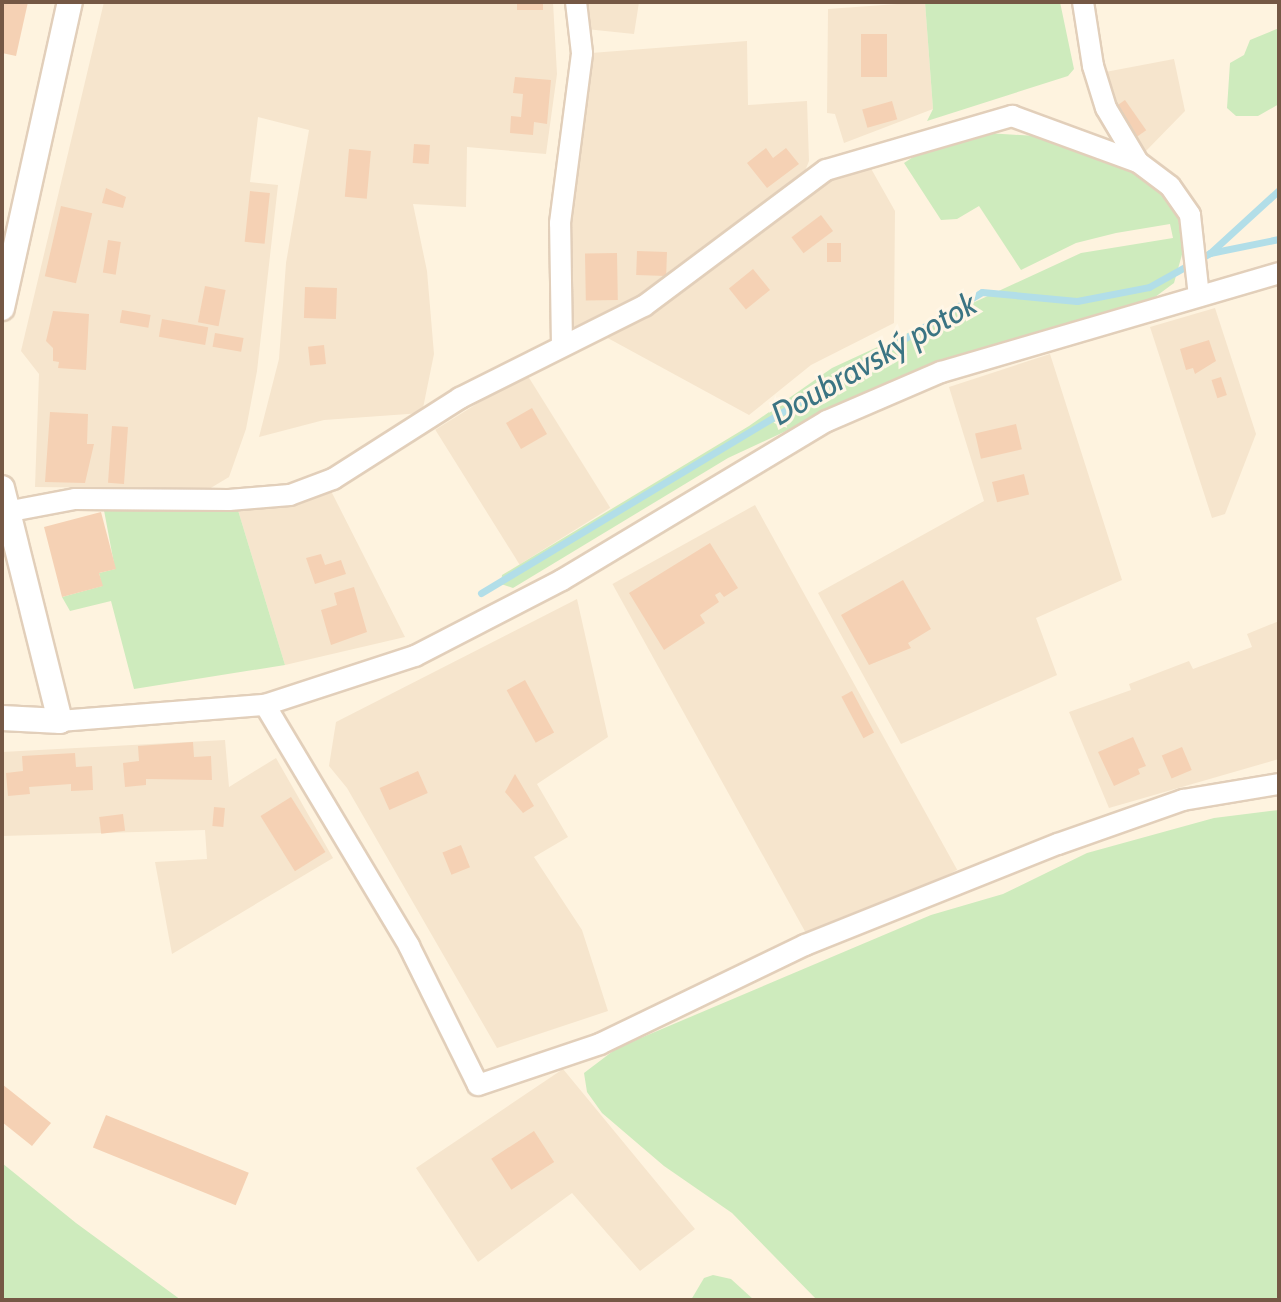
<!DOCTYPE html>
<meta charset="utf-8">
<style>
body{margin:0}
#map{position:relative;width:1281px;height:1302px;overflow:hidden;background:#fef3df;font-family:Cabin,sans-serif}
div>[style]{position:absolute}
.residential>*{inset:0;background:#f6e5cd;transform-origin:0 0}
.green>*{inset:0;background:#ceebbd}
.stream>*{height:7px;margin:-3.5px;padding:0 3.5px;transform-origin:3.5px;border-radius:3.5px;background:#b2dee8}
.building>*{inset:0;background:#f5d1b4;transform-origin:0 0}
.roads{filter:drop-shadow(2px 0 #e2cfba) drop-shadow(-2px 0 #e2cfba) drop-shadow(0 2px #e2cfba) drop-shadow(0 -2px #e2cfba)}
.minor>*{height:20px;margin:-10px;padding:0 10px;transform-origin:10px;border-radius:10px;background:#fff}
.tertiary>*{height:24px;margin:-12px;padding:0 12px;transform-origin:12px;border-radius:12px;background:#fff}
span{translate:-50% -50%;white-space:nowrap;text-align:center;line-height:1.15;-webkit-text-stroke:6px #fff6e6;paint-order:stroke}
.water-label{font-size:32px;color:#3b7483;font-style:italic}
.frame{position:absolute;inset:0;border:4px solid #755845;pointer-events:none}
</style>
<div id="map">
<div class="residential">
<i style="clip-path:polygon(104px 2px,553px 2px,557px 74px,546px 154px,467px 147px,466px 207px,413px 204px,427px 271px,434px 354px,422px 413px,324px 420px,259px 437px,279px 359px,286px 263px,309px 130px,258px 117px,250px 182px,278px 185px,257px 371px,246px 429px,229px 477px,209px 489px,35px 487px,39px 374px,21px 351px)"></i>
<i style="clip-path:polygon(583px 2px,639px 2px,634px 34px,586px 29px)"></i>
<i style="clip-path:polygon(925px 2px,933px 109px,844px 143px,835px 114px,827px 113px,828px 9px)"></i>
<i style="clip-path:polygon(747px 41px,748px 105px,807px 101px,809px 161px,805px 171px,644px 297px,578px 329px,568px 322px,568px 223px,591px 53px)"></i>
<i style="clip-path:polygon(1174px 59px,1185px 111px,1144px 153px,1131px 142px,1100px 73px)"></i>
<i style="clip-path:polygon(869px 165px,895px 211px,894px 323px,811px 365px,749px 415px,604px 336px,830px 177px)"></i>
<i style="clip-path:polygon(1215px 308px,1256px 434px,1225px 514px,1212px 518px,1150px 327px)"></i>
<i style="clip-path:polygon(1050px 354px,1122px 580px,1036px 618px,1057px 675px,901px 744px,818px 593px,984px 501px,949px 387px)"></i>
<i style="left:526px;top:373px;width:159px;height:107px;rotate:58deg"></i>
<i style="clip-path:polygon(331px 491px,405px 637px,285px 665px,237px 507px)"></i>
<i style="left:755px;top:505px;width:417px;height:163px;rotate:61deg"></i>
<i style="clip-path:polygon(577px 599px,608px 737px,537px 784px,568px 837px,534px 857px,582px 930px,608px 1011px,497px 1048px,347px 788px,329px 766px,336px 722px)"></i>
<i style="clip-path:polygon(1279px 621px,1279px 759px,1109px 808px,1069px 712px,1131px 690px,1129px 684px,1189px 661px,1193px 669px,1252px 647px,1247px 634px)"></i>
<i style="clip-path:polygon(225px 740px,229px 787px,276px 758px,333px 858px,172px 954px,155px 862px,207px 859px,205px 830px,2px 836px,2px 752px)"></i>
<i style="clip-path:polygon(563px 1069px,695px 1229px,640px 1271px,572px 1193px,478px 1262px,416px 1168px)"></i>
</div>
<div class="green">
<i style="clip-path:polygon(925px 2px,1060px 2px,1074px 69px,1068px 76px,927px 121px,933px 109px)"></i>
<i style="clip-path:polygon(1279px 28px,1279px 104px,1258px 116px,1236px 116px,1227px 108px,1230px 63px,1244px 55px,1250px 40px)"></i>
<i style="clip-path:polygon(987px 133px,1052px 137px,1151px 173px,1177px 209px,1183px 251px,1174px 283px,1151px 300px,921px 368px,728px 458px,513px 588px,501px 584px,502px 575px,749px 426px,832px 368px,1081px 253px,1173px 238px,1170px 224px,1116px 233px,1076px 243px,1021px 270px,979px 206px,957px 219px,941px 220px,904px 163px,930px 146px)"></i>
<i style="clip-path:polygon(103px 505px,237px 507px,285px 665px,134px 689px,111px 601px,70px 611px,62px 597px,102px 586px,99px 573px,115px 569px)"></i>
<i style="clip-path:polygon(1279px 810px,1279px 1300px,817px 1300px,732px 1213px,664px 1166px,602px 1113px,587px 1092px,584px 1073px,617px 1048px,931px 915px,1003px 894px,1087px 853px,1214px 818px)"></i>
<i style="clip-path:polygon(2px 1163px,76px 1223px,181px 1300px,2px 1300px)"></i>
<i style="clip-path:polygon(713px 1275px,731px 1279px,754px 1300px,691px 1300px,704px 1278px)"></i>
</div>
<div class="stream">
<i style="left:1210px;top:253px;width:70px;rotate:-11.5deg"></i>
<i style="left:481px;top:593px;width:584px;rotate:-31deg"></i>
<i style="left:982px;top:292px;width:95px;rotate:5.4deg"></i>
<i style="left:1077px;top:301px;width:73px;rotate:-11deg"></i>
<i style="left:1149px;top:287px;width:70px;rotate:-29.1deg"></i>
<i style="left:1210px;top:253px;width:93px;rotate:-42.4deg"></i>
</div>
<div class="building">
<i style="clip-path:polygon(2px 2px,28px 2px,16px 56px,2px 53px)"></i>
<i style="left:517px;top:2px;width:26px;height:8px"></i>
<i style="left:861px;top:34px;width:26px;height:43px"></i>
<i style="clip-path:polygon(515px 77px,551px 80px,547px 124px,534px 122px,533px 135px,510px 133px,511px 116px,521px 117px,523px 94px,513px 93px)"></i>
<i style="left:1125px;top:100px;width:37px;height:14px;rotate:55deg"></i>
<i style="left:892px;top:101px;width:19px;height:31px;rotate:74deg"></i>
<i style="left:414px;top:144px;width:16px;height:19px;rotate:4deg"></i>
<i style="clip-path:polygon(766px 148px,773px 158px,786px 148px,799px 164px,767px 188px,747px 163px)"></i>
<i style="left:349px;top:149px;width:22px;height:48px;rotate:5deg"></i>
<i style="clip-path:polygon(106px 188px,126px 197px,123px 208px,102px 203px)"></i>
<i style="left:250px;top:191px;width:20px;height:51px;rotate:6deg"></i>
<i style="left:61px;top:206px;width:32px;height:72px;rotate:13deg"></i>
<i style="left:821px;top:215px;width:20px;height:37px;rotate:53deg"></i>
<i style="left:108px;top:240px;width:13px;height:33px;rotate:9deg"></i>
<i style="left:827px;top:243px;width:14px;height:19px"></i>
<i style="left:637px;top:251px;width:30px;height:24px;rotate:2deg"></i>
<i style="left:617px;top:253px;width:47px;height:32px;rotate:89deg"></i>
<i style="left:753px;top:269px;width:27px;height:31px;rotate:51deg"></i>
<i style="left:205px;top:286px;width:21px;height:37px;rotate:11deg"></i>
<i style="left:305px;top:287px;width:32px;height:31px;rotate:2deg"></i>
<i style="left:122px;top:310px;width:29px;height:13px;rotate:10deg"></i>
<i style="clip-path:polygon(53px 311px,89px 314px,86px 370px,58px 368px,59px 362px,53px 361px,53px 348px,46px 341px)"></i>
<i style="left:162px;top:319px;width:47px;height:18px;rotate:10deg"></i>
<i style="left:215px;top:333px;width:29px;height:14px;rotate:10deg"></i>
<i style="clip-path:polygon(1209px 340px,1216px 361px,1195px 374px,1193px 368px,1186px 370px,1180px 349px)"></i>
<i style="left:324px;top:345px;width:19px;height:16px;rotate:84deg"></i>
<i style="left:1221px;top:377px;width:19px;height:10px;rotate:72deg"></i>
<i style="left:532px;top:408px;width:30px;height:30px;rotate:60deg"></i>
<i style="clip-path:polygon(50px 412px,88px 414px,87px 444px,94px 444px,85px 483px,45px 482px)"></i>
<i style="left:1016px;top:424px;width:26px;height:42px;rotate:77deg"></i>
<i style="left:112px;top:426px;width:16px;height:57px;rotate:4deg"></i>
<i style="left:1024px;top:474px;width:21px;height:33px;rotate:76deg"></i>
<i style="clip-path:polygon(101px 512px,116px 569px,99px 573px,103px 586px,62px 597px,44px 527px)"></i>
<i style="clip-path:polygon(710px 543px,738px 588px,724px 597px,720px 592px,715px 595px,719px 602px,700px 615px,705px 623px,664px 650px,629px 593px)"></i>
<i style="clip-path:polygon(321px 554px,325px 565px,341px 560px,346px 574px,315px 584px,306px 558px)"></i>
<i style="clip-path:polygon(903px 580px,931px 629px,908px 643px,911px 648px,869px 665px,841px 615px)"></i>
<i style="clip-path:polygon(354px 587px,367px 632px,331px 645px,321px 610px,337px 605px,334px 593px)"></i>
<i style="left:525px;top:680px;width:60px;height:21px;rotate:61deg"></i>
<i style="left:852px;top:691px;width:47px;height:12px;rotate:62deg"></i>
<i style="clip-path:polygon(1133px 737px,1146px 766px,1138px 769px,1140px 774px,1114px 786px,1098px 752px)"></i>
<i style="clip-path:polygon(193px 742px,194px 757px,211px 756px,212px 780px,146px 779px,146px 785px,125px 787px,123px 763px,139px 761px,138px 746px)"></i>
<i style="left:1182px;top:747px;width:25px;height:22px;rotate:67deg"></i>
<i style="clip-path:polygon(75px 753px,76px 767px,92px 766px,93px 790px,71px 791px,71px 784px,29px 787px,30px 794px,8px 796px,6px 773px,23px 771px,22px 756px)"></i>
<i style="left:418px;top:771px;width:24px;height:42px;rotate:66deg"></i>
<i style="clip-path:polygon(515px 774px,534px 806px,523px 813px,505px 792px)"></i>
<i style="left:291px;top:797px;width:65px;height:36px;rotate:58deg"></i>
<i style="left:214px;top:807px;width:11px;height:19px;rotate:5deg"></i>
<i style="left:123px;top:814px;width:17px;height:24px;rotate:83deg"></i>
<i style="left:461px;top:845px;width:24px;height:20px;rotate:68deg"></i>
<i style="clip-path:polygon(2px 1084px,51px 1123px,32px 1146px,2px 1122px)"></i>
<i style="left:106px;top:1115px;width:154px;height:35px;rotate:22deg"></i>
<i style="left:534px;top:1131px;width:37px;height:51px;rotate:57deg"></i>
</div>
<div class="roads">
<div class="minor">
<i style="left:1083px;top:2px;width:65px;rotate:81.1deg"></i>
<i style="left:1093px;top:66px;width:44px;rotate:72.8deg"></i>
<i style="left:1106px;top:108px;width:63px;rotate:59.3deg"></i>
<i style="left:562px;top:345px;width:122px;rotate:-90.9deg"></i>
<i style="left:560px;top:223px;width:171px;rotate:-82.6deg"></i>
<i style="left:582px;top:53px;width:51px;rotate:-96.7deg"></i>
<i style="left:6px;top:512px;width:70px;rotate:-10.7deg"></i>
<i style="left:75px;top:499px;width:154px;rotate:0.4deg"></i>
<i style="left:229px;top:500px;width:61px;rotate:-4.7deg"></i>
<i style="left:290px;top:495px;width:46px;rotate:-20.4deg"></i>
<i style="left:333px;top:479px;width:151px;rotate:-32.5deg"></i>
<i style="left:460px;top:398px;width:206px;rotate:-26.6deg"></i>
<i style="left:644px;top:306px;width:227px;rotate:-36.8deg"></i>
<i style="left:826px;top:170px;width:194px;rotate:-16.2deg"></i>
<i style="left:1012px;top:116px;width:134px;rotate:20.1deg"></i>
<i style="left:1138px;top:162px;width:40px;rotate:37deg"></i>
<i style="left:1170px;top:186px;width:35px;rotate:55deg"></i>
<i style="left:1190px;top:215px;width:81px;rotate:83.7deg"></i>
<i style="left:265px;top:705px;width:281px;rotate:59.1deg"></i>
<i style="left:409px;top:946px;width:155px;rotate:63.6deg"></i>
<i style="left:478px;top:1085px;width:129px;rotate:-18.6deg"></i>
<i style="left:600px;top:1044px;width:228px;rotate:-25.8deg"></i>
<i style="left:805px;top:945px;width:272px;rotate:-21.8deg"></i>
<i style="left:1058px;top:844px;width:133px;rotate:-19.4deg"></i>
<i style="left:1183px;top:800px;width:97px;rotate:-9.5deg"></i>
<i style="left:60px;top:721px;width:206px;rotate:-4.5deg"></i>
<i style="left:265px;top:705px;width:158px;rotate:-18.1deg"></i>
<i style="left:415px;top:656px;width:165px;rotate:-27.3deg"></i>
<i style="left:562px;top:580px;width:309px;rotate:-31deg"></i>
<i style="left:827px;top:421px;width:124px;rotate:-23.3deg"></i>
<i style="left:941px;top:372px;width:352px;rotate:-16.3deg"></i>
</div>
<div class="tertiary">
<i style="left:2px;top:308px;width:313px;rotate:-77.5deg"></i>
<i style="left:2px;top:488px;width:240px;rotate:76deg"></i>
<i style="left:60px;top:721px;width:58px;rotate:-177deg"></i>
</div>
</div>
<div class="water-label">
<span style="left:874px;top:359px;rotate:-30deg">Doubravský potok</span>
</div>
<div class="frame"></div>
</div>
